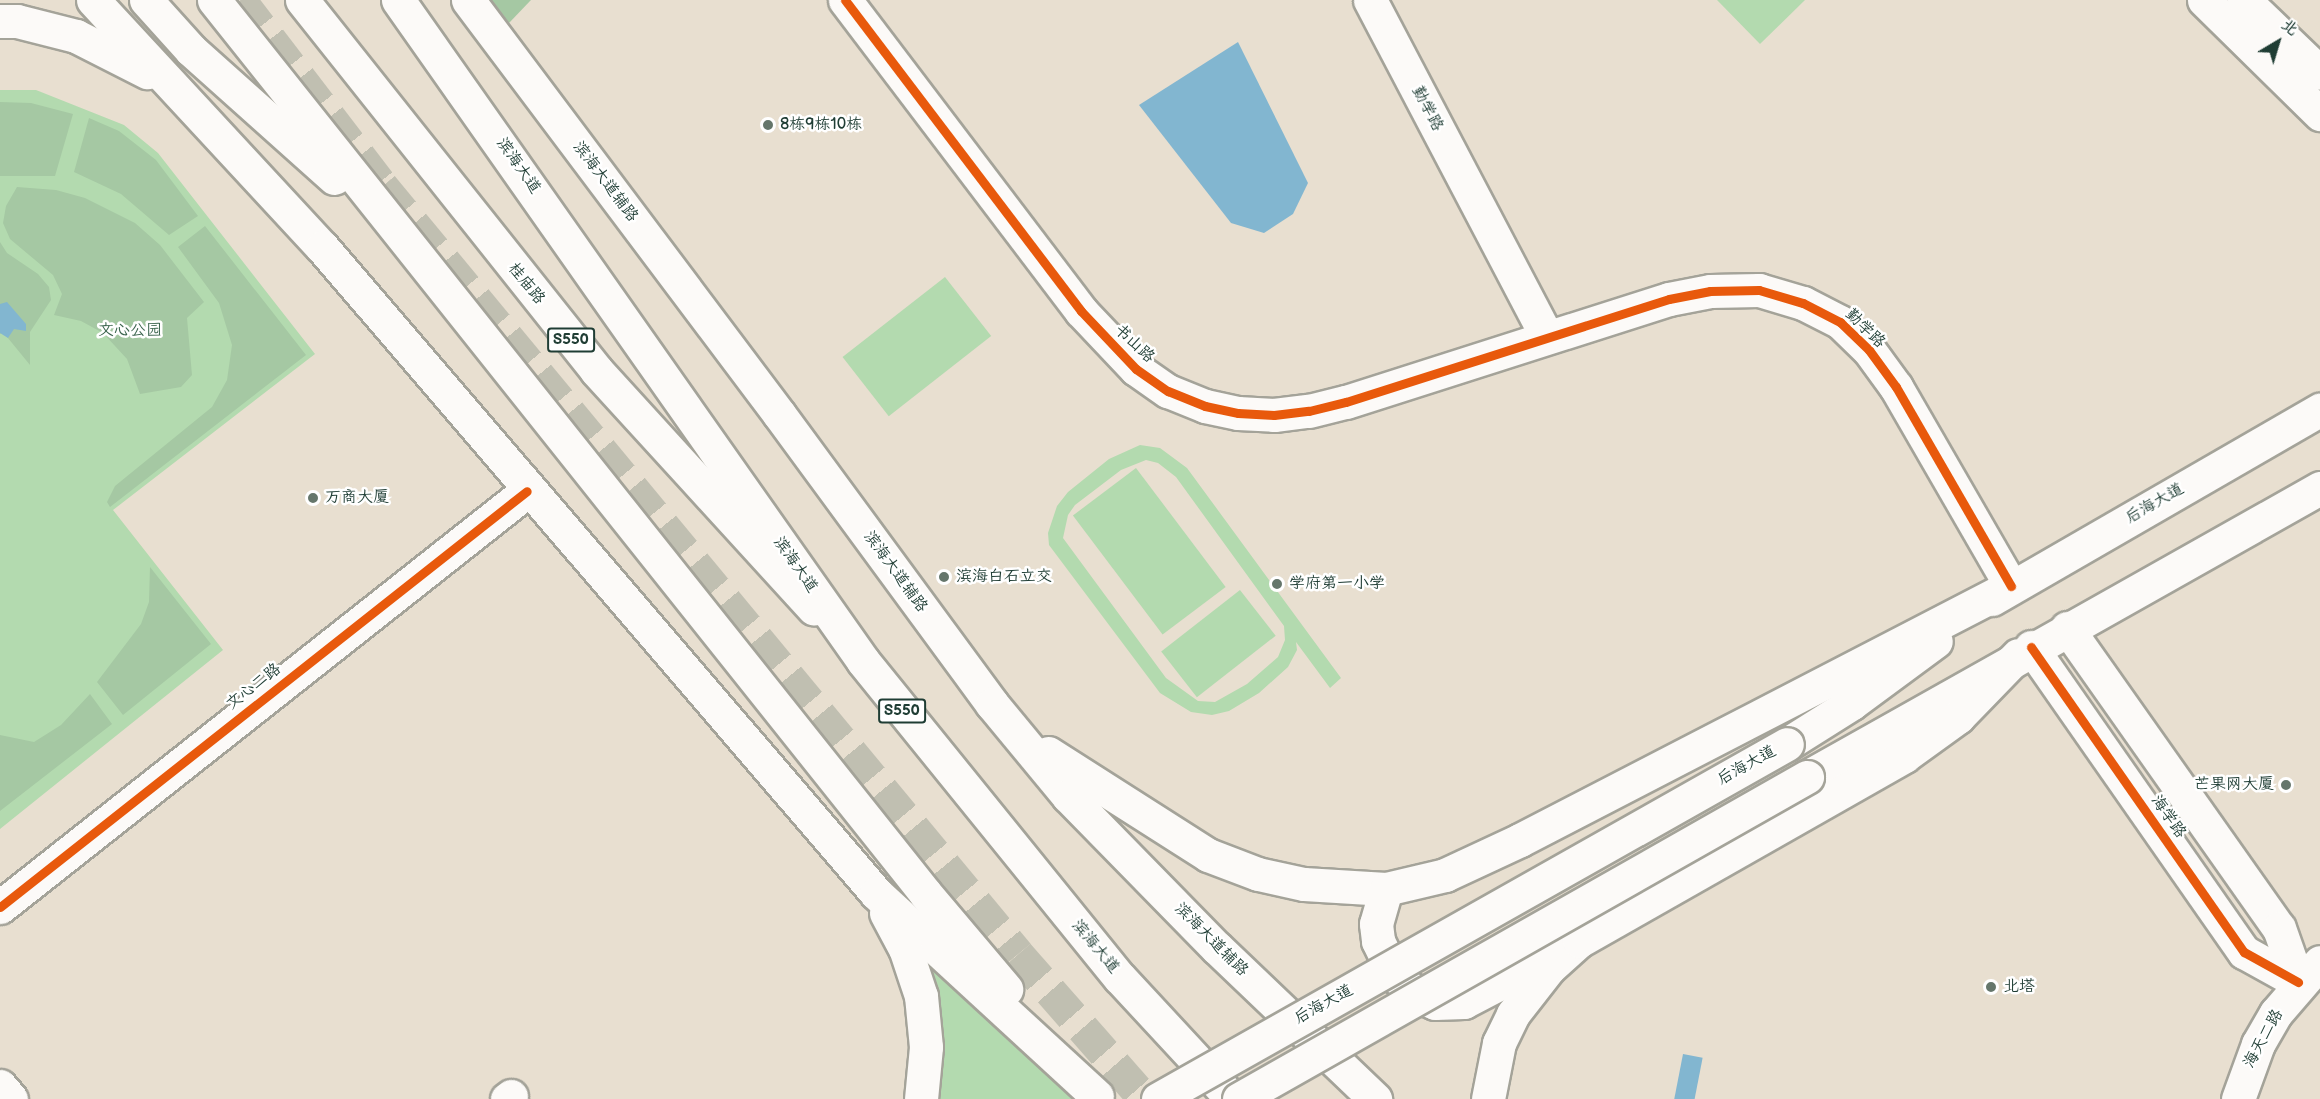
<!DOCTYPE html>
<meta charset="utf-8">
<style>
body{margin:0}
#map{position:relative;width:2320px;height:1099px;overflow:hidden;background:#e8dfd0;font-family:"Balsamiq Sans","LXGW WenKai TC",sans-serif}
div>[style]{position:absolute}
.green>*{inset:0;background:#b3daaf;transform-origin:0 0}
.forest>*{inset:0;background:#a5c8a3}
.water>*{inset:0;background:#82b6d0;transform-origin:0 0}
.highway-tunnel>*{height:33px;margin-top:-16.5px;transform-origin:0;background:repeating-linear-gradient(90deg,#c0bfb1 0 33px,transparent 0 49px)}
.roads{filter:drop-shadow(2px 0 #a4a399) drop-shadow(-2px 0 #a4a399) drop-shadow(0 2px #a4a399) drop-shadow(0 -2px #a4a399)}
.minor>*{height:33px;margin:-16.5px;padding:0 16.5px;transform-origin:16.5px;border-radius:16.5px;background:#fcfaf8}
.major>*{height:33px;margin:-16.5px;padding:0 16.5px;transform-origin:16.5px;border-radius:16.5px;background:#fcfaf8}
.highway>*{height:33px;margin:-16.5px;padding:0 16.5px;transform-origin:16.5px;border-radius:16.5px;background:#fcfaf8}
.bridges{filter:drop-shadow(2px 0 #a4a399) drop-shadow(-2px 0 #a4a399) drop-shadow(0 2px #a4a399) drop-shadow(0 -2px #a4a399)}
.major-bridge>*{height:33px;margin:-16.5px;padding:0 16.5px;transform-origin:16.5px;border-radius:16.5px;background:#fcfaf8}
.cycleway>*{height:9px;margin:-4.5px;padding:0 4.5px;transform-origin:4.5px;border-radius:4.5px;background:#e8590c}
.dots>*{width:16px;height:16px;translate:-50% -50%;box-sizing:border-box;border:3px solid #fff;border-radius:50%}
span{translate:-50% -50%;white-space:nowrap;text-align:center;line-height:1.15;-webkit-text-stroke:5px #fff;paint-order:stroke}
.shield-label span{padding:2px 4px;background:#fff;border:2px solid;border-radius:4px;-webkit-text-stroke-width:0}
.shield-label{font-size:15px;color:#1f3d34;font-weight:700}
.street-label{font-size:16px;color:#1f3d34}
.poi-label{font-size:16px;color:#1f3d34}
.left{translate:0 -50%;text-align:left}
.right{translate:-100% -50%;text-align:right}
.park-label{font-size:16px;color:#39634c}
.north{position:absolute;left:2248px;top:12px;width:60px;height:60px;-webkit-text-stroke:4px #fff;paint-order:stroke;rotate:38deg;font-size:16px;font-weight:700;line-height:24px;text-align:center;color:#1f3d34}
.north::after{content:'';display:block;margin:auto;width:21px;height:27px;background:#1f3d34;clip-path:polygon(50% 0,100% 100%,50% 72%,0 100%)}
</style>
<div id="map">
<div class="green">
<i style="clip-path:polygon(1717px 0,1805px 0,1760px 44px)"></i>
<i style="clip-path:polygon(0 90px,36px 90px,124px 125px,158px 153px,315px 354px,113px 510px,223px 650px,0 829px)"></i>
<i style="left:945px;top:277px;width:75px;height:130px;rotate:52deg"></i>
<i style="clip-path:polygon(evenodd,1140px 445px,1160px 448px,1187px 468px,1341px 678px,1330px 688px,1296px 642px,1297px 650px,1288px 667px,1259px 693px,1229px 711px,1212px 715px,1191px 712px,1160px 693px,1049px 545px,1048px 533px,1057px 506px,1068px 492px,1109px 459px,1140px 445px,1146px 460px,1158px 463px,1176px 477px,1284px 626px,1285px 640px,1278px 657px,1247px 684px,1215px 702px,1198px 701px,1166px 678px,1063px 538px,1068px 515px,1075px 505px,1121px 470px,1146px 460px)"></i>
<i style="left:1136px;top:468px;width:149px;height:79px;rotate:53deg"></i>
<i style="left:1240px;top:590px;width:58px;height:100px;rotate:52deg"></i>
<i style="clip-path:polygon(915px 937px,1083px 1099px,931px 1099px)"></i>
</div>
<div class="forest">
<i style="clip-path:polygon(491px 0,531px 0,509px 23px)"></i>
<i style="clip-path:polygon(0 102px,31px 103px,73px 114px,55px 176px,0 176px)"></i>
<i style="clip-path:polygon(89px 118px,119px 131px,156px 160px,198px 216px,169px 235px,121px 194px,74px 172px)"></i>
<i style="clip-path:polygon(17px 187px,56px 190px,85px 198px,135px 223px,160px 245px,204px 302px,187px 318px,192px 375px,181px 387px,140px 394px,127px 359px,103px 333px,81px 321px,54px 315px,62px 294px,53px 275px,10px 239px,3px 223px,6px 206px)"></i>
<i style="clip-path:polygon(205px 226px,306px 355px,110px 507px,107px 502px,115px 486px,212px 407px,227px 380px,232px 345px,219px 303px,178px 247px)"></i>
<i style="clip-path:polygon(0 242px,7px 253px,38px 274px,49px 287px,51px 300px,30px 332px,30px 365px,3px 332px,0 334px)"></i>
<i style="clip-path:polygon(150px 567px,211px 644px,123px 715px,97px 682px,141px 624px,149px 602px)"></i>
<i style="clip-path:polygon(90px 694px,112px 724px,0 811px,0 735px,34px 742px,61px 725px)"></i>
</div>
<div class="water">
<i style="clip-path:polygon(1238px 42px,1308px 183px,1293px 214px,1264px 233px,1231px 223px,1139px 105px)"></i>
<i style="clip-path:polygon(7px 302px,26px 324px,26px 331px,14px 329px,8px 338px,0 333px,0 304px)"></i>
<i style="left:1683px;top:1054px;width:20px;height:46px;rotate:11deg"></i>
</div>
<div class="highway-tunnel">
<i style="left:240px;top:0;width:234px;rotate:52.6deg"></i>
<i style="left:382px;top:186px;width:997px;rotate:50.37deg"></i>
<i style="left:1018px;top:954px;width:193px;rotate:48.8deg"></i>
</div>
<div class="roads">
<div class="minor">
<i style="left:845px;top:0;width:390px;rotate:52.8deg"></i>
<i style="left:1081px;top:311px;width:80px;rotate:46.5deg"></i>
<i style="left:1136px;top:369px;width:39px;rotate:35deg"></i>
<i style="left:1168px;top:391px;width:40px;rotate:22deg"></i>
<i style="left:1205px;top:406px;width:34px;rotate:12deg"></i>
<i style="left:1238px;top:413px;width:36px;rotate:3deg"></i>
<i style="left:1274px;top:415px;width:35px;rotate:-7deg"></i>
<i style="left:1309px;top:411px;width:38px;rotate:-14deg"></i>
<i style="left:1346px;top:402px;width:339px;rotate:-17.7deg"></i>
<i style="left:1669px;top:299px;width:42px;rotate:-11deg"></i>
<i style="left:1710px;top:291px;width:49px;rotate:-1.2deg"></i>
<i style="left:1759px;top:290px;width:46px;rotate:16.5deg"></i>
<i style="left:1803px;top:303px;width:42px;rotate:27.2deg"></i>
<i style="left:1840px;top:322px;width:40px;rotate:44deg"></i>
<i style="left:1869px;top:350px;width:46px;rotate:53.9deg"></i>
<i style="left:1896px;top:387px;width:230px;rotate:60deg"></i>
<i style="left:1370px;top:0;width:378px;rotate:62.3deg"></i>
<i style="left:2067px;top:628px;width:367px;rotate:54.8deg"></i>
<i style="left:2279px;top:928px;width:57px;rotate:70.6deg"></i>
<i style="left:2031px;top:647px;width:372px;rotate:55.1deg"></i>
<i style="left:2244px;top:952px;width:62px;rotate:29.1deg"></i>
<i style="left:0;top:907px;width:671px;rotate:-38.29deg"></i>
<i style="left:0;top:1086px;width:17px;rotate:50deg"></i>
<i style="left:507px;top:1099px;width:5px;rotate:-37deg"></i>
<i style="left:2238px;top:1099px;width:59px;rotate:-70deg"></i>
<i style="left:2258px;top:1044px;width:36px;rotate:-60deg"></i>
<i style="left:2276px;top:1013px;width:67px;rotate:-49.2deg"></i>
</div>
<div class="major">
<i style="left:93px;top:0;width:337px;rotate:47.2deg"></i>
<i style="left:322px;top:247px;width:851px;rotate:49.38deg"></i>
<i style="left:876px;top:893px;width:300px;rotate:42.6deg"></i>
<i style="left:146px;top:0;width:67px;rotate:48deg"></i>
<i style="left:191px;top:50px;width:192px;rotate:41.8deg"></i>
<i style="left:214px;top:0;width:1141px;rotate:51.47deg"></i>
<i style="left:925px;top:893px;width:126px;rotate:49.8deg"></i>
<i style="left:302px;top:0;width:473px;rotate:51.5deg"></i>
<i style="left:596px;top:370px;width:323px;rotate:47.6deg"></i>
<i style="left:468px;top:0;width:518px;rotate:53.09deg"></i>
<i style="left:779px;top:414px;width:360px;rotate:53.7deg"></i>
<i style="left:992px;top:704px;width:119px;rotate:50.4deg"></i>
<i style="left:1068px;top:796px;width:213px;rotate:45.6deg"></i>
<i style="left:1217px;top:948px;width:219px;rotate:43.7deg"></i>
<i style="left:2204px;top:0;width:163px;rotate:44.5deg"></i>
<i style="left:2244px;top:0;width:105px;rotate:43.8deg"></i>
<i style="left:0;top:21px;width:17px"></i>
<i style="left:17px;top:21px;width:61px;rotate:14.3deg"></i>
<i style="left:76px;top:36px;width:80px;rotate:26.9deg"></i>
<i style="left:1992px;top:599px;width:379px;rotate:-30deg"></i>
<i style="left:1787px;top:744px;width:77px;rotate:-32.2deg"></i>
<i style="left:1852px;top:703px;width:104px;rotate:-36.4deg"></i>
<i style="left:1048px;top:753px;width:190px;rotate:32.5deg"></i>
<i style="left:1208px;top:855px;width:53px;rotate:20.8deg"></i>
<i style="left:1258px;top:874px;width:47px;rotate:12.3deg"></i>
<i style="left:1304px;top:884px;width:82px;rotate:3.5deg"></i>
<i style="left:1386px;top:889px;width:61px;rotate:-13.3deg"></i>
<i style="left:1445px;top:875px;width:83px;rotate:-25deg"></i>
<i style="left:1520px;top:840px;width:553px;rotate:-27.35deg"></i>
<i style="left:1807px;top:777px;width:589px;rotate:-29.39deg"></i>
<i style="left:1386px;top:889px;width:36px;rotate:106deg"></i>
<i style="left:1376px;top:924px;width:17px;rotate:83deg"></i>
<i style="left:1378px;top:941px;width:39px;rotate:64deg"></i>
<i style="left:1395px;top:976px;width:33px;rotate:39deg"></i>
<i style="left:1421px;top:997px;width:15px;rotate:23deg"></i>
<i style="left:1435px;top:1003px;width:29px;rotate:-2deg"></i>
<i style="left:1464px;top:1002px;width:95px;rotate:-27.6deg"></i>
<i style="left:886px;top:913px;width:40px;rotate:62deg"></i>
<i style="left:905px;top:948px;width:51px;rotate:71.6deg"></i>
<i style="left:921px;top:996px;width:51px;rotate:84.4deg"></i>
<i style="left:926px;top:1047px;width:52px;rotate:95.5deg"></i>
<i style="left:1488px;top:1099px;width:57px;rotate:-78.9deg"></i>
<i style="left:1499px;top:1043px;width:32px;rotate:-64deg"></i>
<i style="left:1513px;top:1014px;width:58px;rotate:-52deg"></i>
<i style="left:1549px;top:968px;width:40px;rotate:-42deg"></i>
<i style="left:1579px;top:941px;width:374px;rotate:-29.6deg"></i>
<i style="left:1904px;top:756px;width:67px;rotate:-35.8deg"></i>
<i style="left:1958px;top:717px;width:86px;rotate:-45.9deg"></i>
</div>
<div class="highway">
<i style="left:398px;top:0;width:808px;rotate:54.87deg"></i>
<i style="left:863px;top:661px;width:408px;rotate:51deg"></i>
<i style="left:1120px;top:978px;width:165px;rotate:47.2deg"></i>
</div>
</div>
<div class="bridges">
<div class="major-bridge">
<i style="left:1158px;top:1099px;width:722px;rotate:-29.44deg"></i>
<i style="left:1239px;top:1099px;width:653px;rotate:-29.55deg"></i>
</div>
</div>
<div class="cycleway">
<i style="left:845px;top:0;width:390px;rotate:52.8deg"></i>
<i style="left:1081px;top:311px;width:80px;rotate:46.5deg"></i>
<i style="left:1136px;top:369px;width:39px;rotate:35deg"></i>
<i style="left:1168px;top:391px;width:40px;rotate:22deg"></i>
<i style="left:1205px;top:406px;width:34px;rotate:12deg"></i>
<i style="left:1238px;top:413px;width:36px;rotate:3deg"></i>
<i style="left:1274px;top:415px;width:35px;rotate:-7deg"></i>
<i style="left:1309px;top:411px;width:38px;rotate:-14deg"></i>
<i style="left:1346px;top:402px;width:339px;rotate:-17.7deg"></i>
<i style="left:1669px;top:299px;width:42px;rotate:-11deg"></i>
<i style="left:1710px;top:291px;width:49px;rotate:-1.2deg"></i>
<i style="left:1759px;top:290px;width:46px;rotate:16.5deg"></i>
<i style="left:1803px;top:303px;width:42px;rotate:27.2deg"></i>
<i style="left:1840px;top:322px;width:40px;rotate:44deg"></i>
<i style="left:1869px;top:350px;width:46px;rotate:53.9deg"></i>
<i style="left:1896px;top:387px;width:230px;rotate:60deg"></i>
<i style="left:2031px;top:647px;width:372px;rotate:55.1deg"></i>
<i style="left:2244px;top:952px;width:62px;rotate:29.1deg"></i>
<i style="left:0;top:907px;width:671px;rotate:-38.29deg"></i>
</div>
<div class="dots">
<i style="left:768px;top:125px;background:#65766b"></i>
<i style="left:313px;top:498px;background:#65766b"></i>
<i style="left:944px;top:577px;background:#65766b"></i>
<i style="left:1277px;top:584px;background:#65766b"></i>
<i style="left:2286px;top:785px;background:#65766b"></i>
<i style="left:1991px;top:987px;background:#65766b"></i>
</div>
<div class="shield-label">
<span style="left:571px;top:340px">S550</span>
<span style="left:902px;top:711px">S550</span>
</div>
<div class="street-label">
<span style="left:1427px;top:109px;rotate:62deg">勤学路</span>
<span style="left:518px;top:166px;rotate:55deg">滨海大道</span>
<span style="left:605px;top:182px;rotate:53deg">滨海大道辅路</span>
<span style="left:526px;top:284px;rotate:51deg">桂庙路</span>
<span style="left:1865px;top:329px;rotate:44deg">勤学路</span>
<span style="left:1134px;top:344px;rotate:43deg">书山路</span>
<span style="left:2155px;top:504px;rotate:-30deg">后海大道</span>
<span style="left:795px;top:565px;rotate:55deg">滨海大道</span>
<span style="left:895px;top:572px;rotate:54deg">滨海大道辅路</span>
<span style="left:254px;top:687px;rotate:-38deg">文心二路</span>
<span style="left:1747px;top:766px;rotate:-29deg">后海大道</span>
<span style="left:2168px;top:817px;rotate:55deg">海学路</span>
<span style="left:1211px;top:940px;rotate:45deg">滨海大道辅路</span>
<span style="left:1095px;top:947px;rotate:50deg">滨海大道</span>
<span style="left:1324px;top:1005px;rotate:-29deg">后海大道</span>
<span style="left:2264px;top:1039px;rotate:-61deg">海天二路</span>
</div>
<div class="poi-label">
<span class="left" style="left:780px;top:125px">8栋9栋10栋</span>
<span class="left" style="left:325px;top:498px">万商大厦</span>
<span class="left" style="left:956px;top:577px">滨海白石立交</span>
<span class="left" style="left:1289px;top:584px">学府第一小学</span>
<span class="right" style="left:2274px;top:785px">芒果网大厦</span>
<span class="left" style="left:2003px;top:987px">北塔</span>
</div>
<div class="park-label">
<span style="left:130px;top:331px">文心公园</span>
</div>
<div class="north">北</div>
</div>
